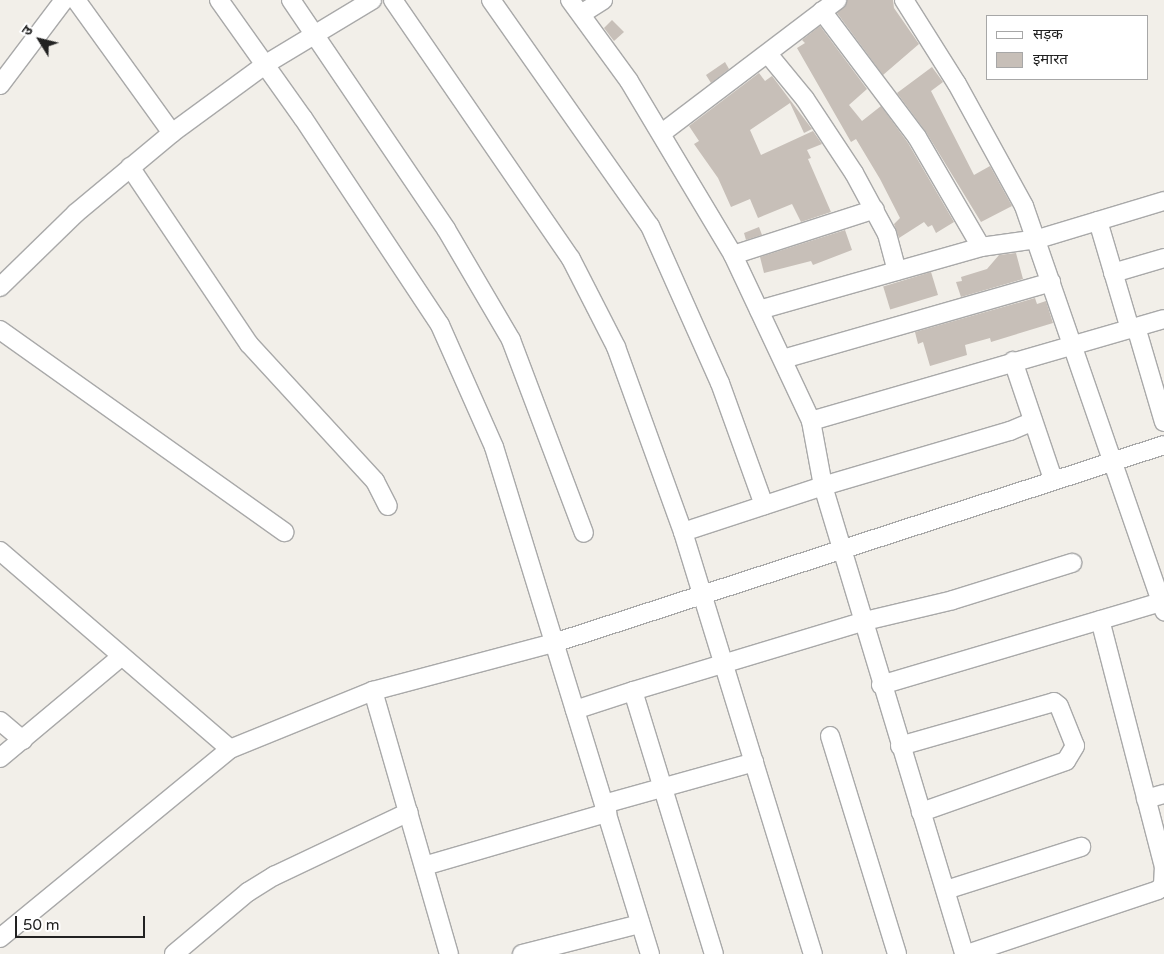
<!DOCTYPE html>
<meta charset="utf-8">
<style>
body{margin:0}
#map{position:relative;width:1164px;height:954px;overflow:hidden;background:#f2efe9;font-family:"Varela Round","Noto Sans Devanagari",sans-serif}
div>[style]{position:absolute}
.building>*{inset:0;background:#c7bfb8;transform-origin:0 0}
.roads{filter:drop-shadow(1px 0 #a9a9a9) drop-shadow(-1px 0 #a9a9a9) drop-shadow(0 1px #a9a9a9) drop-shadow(0 -1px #a9a9a9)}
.minor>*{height:18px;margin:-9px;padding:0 9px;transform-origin:9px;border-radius:9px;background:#fff}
span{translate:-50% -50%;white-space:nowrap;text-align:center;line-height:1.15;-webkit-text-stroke:5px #fff;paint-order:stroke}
.legend{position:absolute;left:986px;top:15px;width:162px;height:65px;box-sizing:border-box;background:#fff;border:1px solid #a7a7a7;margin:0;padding:6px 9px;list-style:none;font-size:15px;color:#222}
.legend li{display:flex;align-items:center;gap:10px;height:25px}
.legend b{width:25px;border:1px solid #a7a7a7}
.north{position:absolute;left:15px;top:15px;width:50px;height:50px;-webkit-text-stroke:4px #fff;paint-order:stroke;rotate:306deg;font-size:14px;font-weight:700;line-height:20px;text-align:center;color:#222}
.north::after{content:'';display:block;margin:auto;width:18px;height:22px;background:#222;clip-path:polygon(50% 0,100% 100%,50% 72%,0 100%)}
.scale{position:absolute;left:15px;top:916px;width:130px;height:22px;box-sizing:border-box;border:2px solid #222;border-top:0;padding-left:6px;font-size:15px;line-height:18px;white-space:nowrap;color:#222;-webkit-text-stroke:4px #fff;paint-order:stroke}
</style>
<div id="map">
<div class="building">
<i style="clip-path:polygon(847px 0,893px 0,894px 8px,919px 44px,883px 75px,837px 13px)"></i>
<i style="clip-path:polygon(612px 20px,624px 32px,614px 41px,604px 28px)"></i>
<i style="clip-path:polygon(820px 26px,867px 89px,849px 105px,862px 121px,881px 106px,908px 143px,954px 222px,936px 233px,932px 225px,928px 227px,924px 222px,899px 238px,894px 224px,900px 218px,880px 179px,856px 139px,851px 142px,797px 48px,805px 43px,802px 40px)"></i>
<i style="clip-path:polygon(725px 62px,729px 69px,711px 83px,706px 75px)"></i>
<i style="clip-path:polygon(932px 67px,943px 82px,931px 91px,974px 175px,990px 166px,1012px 206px,981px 222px,926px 132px,897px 93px)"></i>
<i style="clip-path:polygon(759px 73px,765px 81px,772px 76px,812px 129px,804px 133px,790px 103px,750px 130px,761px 155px,813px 131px,822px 144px,807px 150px,811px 158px,808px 159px,831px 212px,801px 222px,792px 204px,758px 218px,750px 199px,731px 207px,718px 178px,694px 144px,699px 141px,689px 126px)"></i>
<i style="clip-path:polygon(759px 227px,762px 235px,746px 240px,744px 233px)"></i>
<i style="clip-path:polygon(845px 230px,852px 250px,813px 265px,811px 261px,764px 273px,760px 257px)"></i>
<i style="clip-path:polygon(1016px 253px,1023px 279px,961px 297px,956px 282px,962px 281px,961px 277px,987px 269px,999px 255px)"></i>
<i style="left:931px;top:272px;width:24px;height:50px;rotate:73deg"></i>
<i style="clip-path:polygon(1035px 298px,1037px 304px,1046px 301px,1053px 323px,991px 342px,990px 338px,965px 345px,967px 355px,930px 366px,923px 342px,918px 344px,915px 332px)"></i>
</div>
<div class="roads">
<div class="minor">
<i style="left:76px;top:0;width:164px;rotate:54.2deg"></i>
<i style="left:219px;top:0;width:145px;rotate:54.6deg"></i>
<i style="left:303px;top:118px;width:248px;rotate:56.5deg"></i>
<i style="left:440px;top:325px;width:133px;rotate:66.1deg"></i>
<i style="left:494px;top:447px;width:530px;rotate:72.9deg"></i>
<i style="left:291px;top:0;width:277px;rotate:55.9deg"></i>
<i style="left:446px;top:229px;width:129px;rotate:59.6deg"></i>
<i style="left:511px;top:340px;width:206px;rotate:69.3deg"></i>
<i style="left:393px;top:0;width:314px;rotate:55.5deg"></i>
<i style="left:571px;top:259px;width:99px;rotate:62.9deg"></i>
<i style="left:616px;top:347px;width:197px;rotate:70.1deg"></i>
<i style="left:683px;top:532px;width:442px;rotate:72.9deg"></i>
<i style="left:491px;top:0;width:276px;rotate:54.9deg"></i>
<i style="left:650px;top:226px;width:172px;rotate:66deg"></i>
<i style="left:720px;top:383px;width:130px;rotate:70.2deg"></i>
<i style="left:570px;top:0;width:100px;rotate:53.9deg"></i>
<i style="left:629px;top:81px;width:203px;rotate:59.1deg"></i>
<i style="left:733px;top:255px;width:183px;rotate:64.8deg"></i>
<i style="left:811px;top:421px;width:66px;rotate:79.5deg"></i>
<i style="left:823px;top:486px;width:489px;rotate:73.2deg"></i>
<i style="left:904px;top:0;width:99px;rotate:57.8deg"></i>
<i style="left:957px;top:84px;width:139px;rotate:61.2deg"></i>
<i style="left:1024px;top:206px;width:429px;rotate:70.9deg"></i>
<i style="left:822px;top:11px;width:158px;rotate:53deg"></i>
<i style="left:917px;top:137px;width:127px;rotate:59.8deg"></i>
<i style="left:581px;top:14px;width:26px;rotate:-32deg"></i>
<i style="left:768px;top:54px;width:58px;rotate:50.6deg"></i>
<i style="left:805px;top:99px;width:89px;rotate:56.5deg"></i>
<i style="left:854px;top:173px;width:69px;rotate:61.6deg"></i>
<i style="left:887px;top:234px;width:38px;rotate:75deg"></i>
<i style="left:0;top:85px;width:106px;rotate:-53deg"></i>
<i style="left:662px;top:133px;width:220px;rotate:-37.2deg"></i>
<i style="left:130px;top:167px;width:213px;rotate:56.1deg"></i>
<i style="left:249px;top:344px;width:186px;rotate:47.4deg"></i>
<i style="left:375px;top:481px;width:28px;rotate:63deg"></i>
<i style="left:1098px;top:221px;width:113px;rotate:73.5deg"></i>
<i style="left:733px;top:255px;width:149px;rotate:-17.9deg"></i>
<i style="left:1113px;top:273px;width:53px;rotate:-16.4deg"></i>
<i style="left:0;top:287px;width:106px;rotate:-44.2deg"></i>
<i style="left:76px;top:213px;width:125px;rotate:-39.8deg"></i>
<i style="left:172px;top:133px;width:117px;rotate:-36.3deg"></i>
<i style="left:266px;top:64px;width:124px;rotate:-31.1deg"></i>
<i style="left:759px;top:310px;width:231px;rotate:-15.8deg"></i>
<i style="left:981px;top:247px;width:58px;rotate:-8deg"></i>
<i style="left:1038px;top:239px;width:132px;rotate:-16.8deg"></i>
<i style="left:1136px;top:327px;width:99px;rotate:73.6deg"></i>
<i style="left:0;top:330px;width:349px;rotate:35.4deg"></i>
<i style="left:783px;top:359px;width:279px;rotate:-16deg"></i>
<i style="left:1013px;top:361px;width:125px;rotate:71.3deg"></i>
<i style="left:811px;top:421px;width:367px;rotate:-16.1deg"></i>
<i style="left:683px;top:532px;width:147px;rotate:-18.2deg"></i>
<i style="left:823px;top:486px;width:195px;rotate:-16.4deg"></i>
<i style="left:1010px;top:431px;width:25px;rotate:-23deg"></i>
<i style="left:0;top:551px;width:303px;rotate:40.7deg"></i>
<i style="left:881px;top:685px;width:295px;rotate:-16.5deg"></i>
<i style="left:373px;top:691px;width:274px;rotate:73.9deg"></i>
<i style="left:633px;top:691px;width:242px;rotate:-16.8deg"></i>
<i style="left:865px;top:621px;width:90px;rotate:-13.4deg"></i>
<i style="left:953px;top:600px;width:125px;rotate:-17.3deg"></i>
<i style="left:575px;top:710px;width:61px;rotate:-18.1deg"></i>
<i style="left:633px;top:691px;width:275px;rotate:72.9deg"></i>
<i style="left:0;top:721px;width:30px;rotate:40deg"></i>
<i style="left:830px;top:736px;width:228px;rotate:72.9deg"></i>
<i style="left:900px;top:746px;width:160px;rotate:-15.9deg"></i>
<i style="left:1054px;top:702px;width:6px;rotate:39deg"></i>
<i style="left:1059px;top:706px;width:43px;rotate:68.2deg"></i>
<i style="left:1075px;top:746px;width:17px;rotate:121deg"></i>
<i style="left:1066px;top:761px;width:154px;rotate:160.6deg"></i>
<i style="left:0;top:758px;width:158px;rotate:-39.9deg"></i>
<i style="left:1146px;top:799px;width:19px;rotate:-16deg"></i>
<i style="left:604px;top:804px;width:156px;rotate:-15.6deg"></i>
<i style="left:424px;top:866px;width:191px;rotate:-16.2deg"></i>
<i style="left:946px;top:890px;width:142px;rotate:-17.7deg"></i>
<i style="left:0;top:938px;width:298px;rotate:-39.4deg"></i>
<i style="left:230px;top:749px;width:154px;rotate:-22.1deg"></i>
<i style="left:373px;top:691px;width:187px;rotate:-14.9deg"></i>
<i style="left:554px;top:643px;width:641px;rotate:-17.98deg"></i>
<i style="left:174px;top:954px;width:97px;rotate:-40deg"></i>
<i style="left:248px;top:892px;width:31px;rotate:-32deg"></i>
<i style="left:274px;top:876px;width:149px;rotate:-25.4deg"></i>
<i style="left:522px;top:954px;width:122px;rotate:-14.3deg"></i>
<i style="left:967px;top:954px;width:201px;rotate:-18.5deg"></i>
<i style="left:1158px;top:890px;width:7px;rotate:-45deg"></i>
<i style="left:1163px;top:885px;width:18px;rotate:-87deg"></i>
<i style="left:1164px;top:867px;width:255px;rotate:-104.5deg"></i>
</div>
</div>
<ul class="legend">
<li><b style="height:6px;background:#fff"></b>सड़क</li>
<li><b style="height:14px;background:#c7bfb8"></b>इमारत</li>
</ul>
<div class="north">उ</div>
<div class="scale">50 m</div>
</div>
